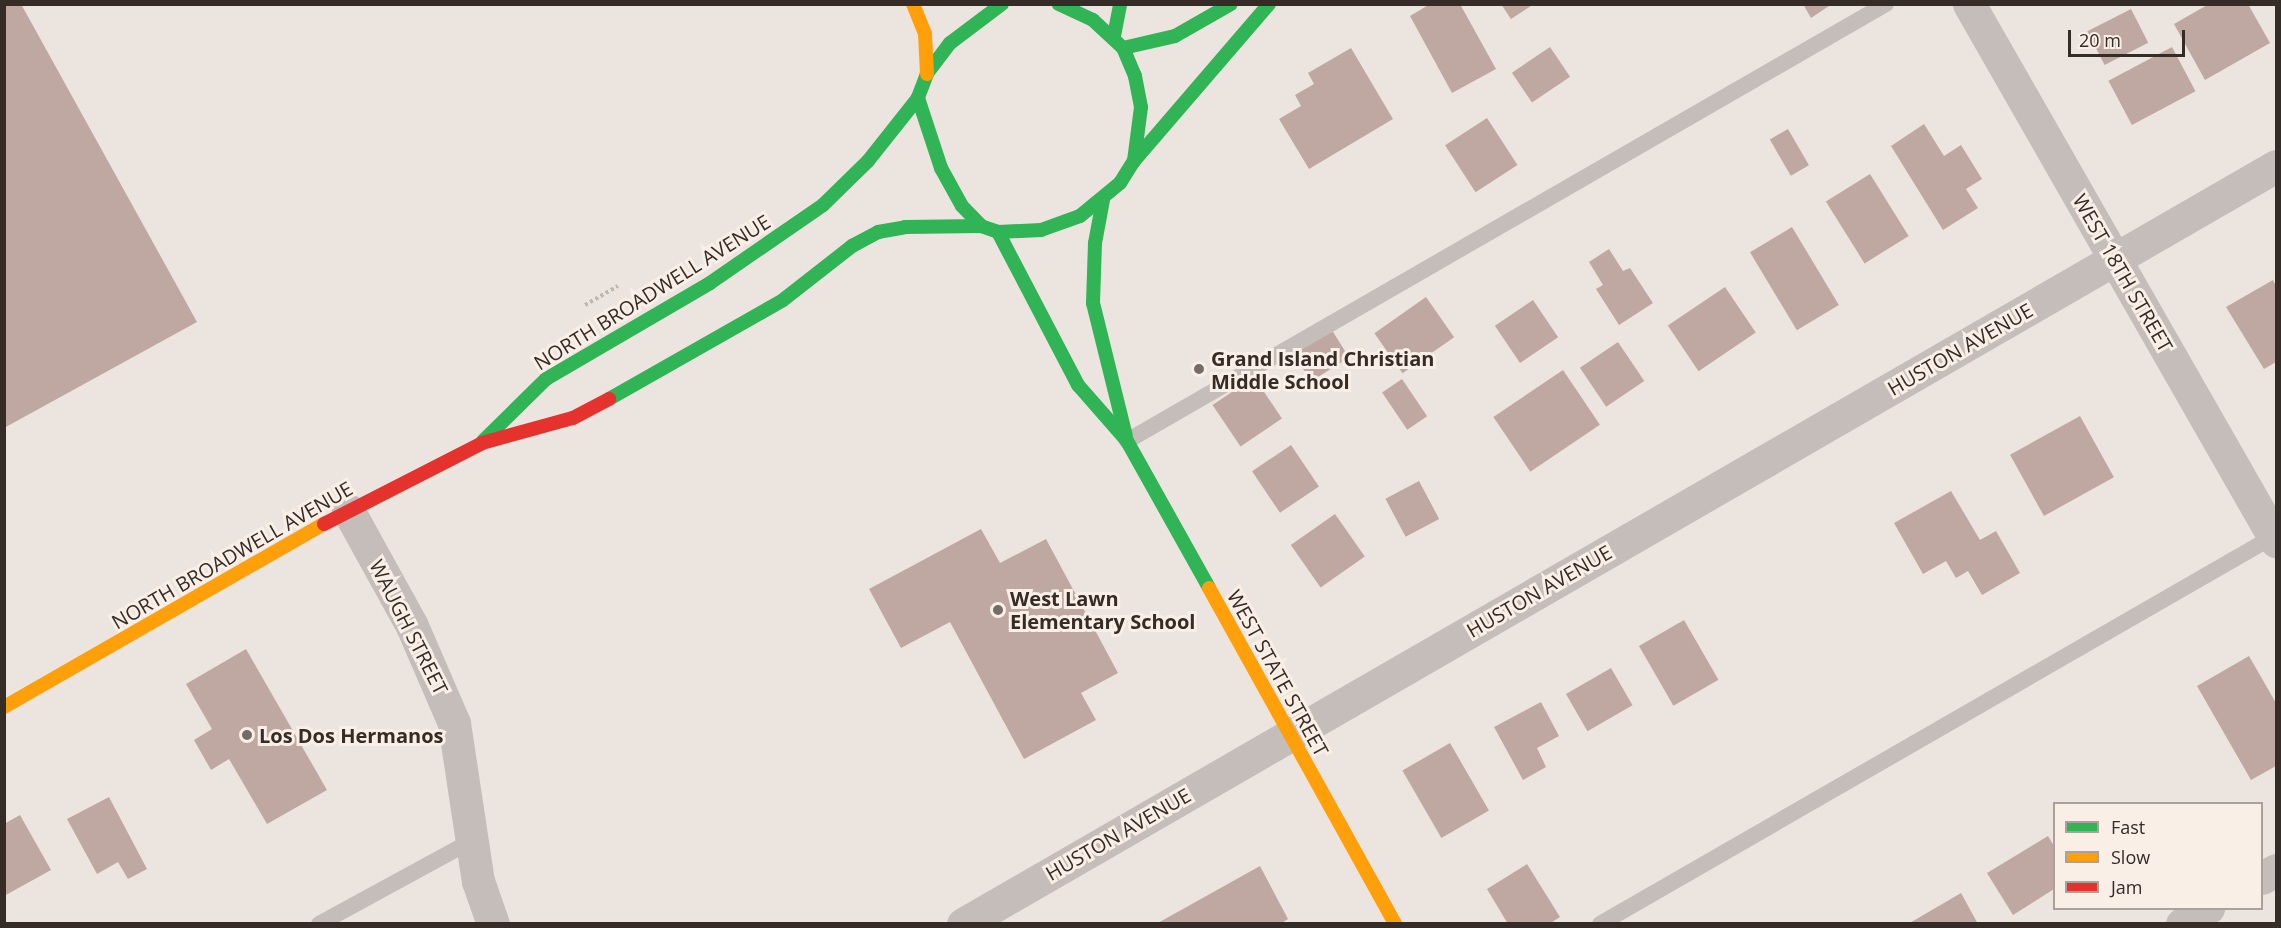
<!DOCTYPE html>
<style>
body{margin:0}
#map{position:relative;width:2281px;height:928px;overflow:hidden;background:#ece5df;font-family:"Open Sans",sans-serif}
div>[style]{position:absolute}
.building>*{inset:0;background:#bfa8a1;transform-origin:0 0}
.path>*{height:4px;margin-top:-2px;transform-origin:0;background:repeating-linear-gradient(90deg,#bdb6b1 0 3px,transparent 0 6px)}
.lane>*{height:16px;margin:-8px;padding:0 8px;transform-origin:8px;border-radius:8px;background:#c4bdb9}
.street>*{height:33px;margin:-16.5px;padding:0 16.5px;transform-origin:16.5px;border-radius:16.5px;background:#c4bdb9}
.fast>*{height:14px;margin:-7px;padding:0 7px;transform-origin:7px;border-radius:7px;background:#30b455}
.slow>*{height:14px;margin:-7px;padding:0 7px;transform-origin:7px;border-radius:7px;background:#ff9f0a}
.jam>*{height:14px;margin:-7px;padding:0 7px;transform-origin:7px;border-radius:7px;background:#e5322d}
.dots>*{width:16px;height:16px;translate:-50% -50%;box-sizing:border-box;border:3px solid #f9efe6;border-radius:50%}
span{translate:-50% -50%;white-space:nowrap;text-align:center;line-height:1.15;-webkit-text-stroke:6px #f9efe6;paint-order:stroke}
.street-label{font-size:20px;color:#352b27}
.poi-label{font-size:20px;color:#352b27;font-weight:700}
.left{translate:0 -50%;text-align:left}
.frame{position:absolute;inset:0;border:6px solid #352b27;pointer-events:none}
.legend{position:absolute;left:2053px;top:802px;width:210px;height:108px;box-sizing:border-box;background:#f9efe6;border:2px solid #aba19a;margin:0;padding:8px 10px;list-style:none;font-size:18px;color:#352b27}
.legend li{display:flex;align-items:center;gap:12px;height:30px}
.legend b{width:30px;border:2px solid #aba19a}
.scale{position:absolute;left:2068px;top:30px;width:117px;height:27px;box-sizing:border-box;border:3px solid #352b27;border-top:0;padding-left:8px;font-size:18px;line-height:21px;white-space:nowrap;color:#352b27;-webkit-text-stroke:4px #f9efe6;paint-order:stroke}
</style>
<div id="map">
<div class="building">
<i style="clip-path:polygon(4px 4px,21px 4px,197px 322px,4px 428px)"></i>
<i style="clip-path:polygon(1430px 4px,1460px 4px,1496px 69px,1452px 93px,1410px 16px)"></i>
<i style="clip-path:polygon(1501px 4px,1534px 4px,1511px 19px)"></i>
<i style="clip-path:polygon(1803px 4px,1832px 4px,1811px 18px)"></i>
<i style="clip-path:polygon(2209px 4px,2248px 4px,2270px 43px,2205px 80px,2174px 24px)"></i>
<i style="left:2131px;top:9px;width:38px;height:49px;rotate:63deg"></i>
<i style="left:1550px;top:47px;width:36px;height:46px;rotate:56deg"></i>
<i style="left:2172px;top:47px;width:50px;height:72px;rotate:62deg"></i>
<i style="clip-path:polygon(1351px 48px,1393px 119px,1309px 169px,1279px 119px,1301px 106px,1295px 95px,1314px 84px,1308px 73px)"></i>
<i style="left:1487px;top:118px;width:56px;height:50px;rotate:57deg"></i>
<i style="clip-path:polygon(1924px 124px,1944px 156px,1961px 145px,1982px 179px,1966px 189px,1978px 208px,1943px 230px,1891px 146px)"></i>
<i style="left:1788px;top:129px;width:42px;height:21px;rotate:60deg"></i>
<i style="left:1870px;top:174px;width:73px;height:52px;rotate:58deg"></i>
<i style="left:1792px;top:227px;width:91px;height:49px;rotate:59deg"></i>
<i style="clip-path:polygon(1609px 249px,1623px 271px,1630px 268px,1653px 303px,1619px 325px,1596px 289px,1603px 285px,1589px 262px)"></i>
<i style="clip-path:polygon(2273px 280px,2276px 286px,2276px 362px,2264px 369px,2226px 307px)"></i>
<i style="left:1725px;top:287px;width:55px;height:69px;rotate:56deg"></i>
<i style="left:1426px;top:297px;width:49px;height:63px;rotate:55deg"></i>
<i style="left:1533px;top:300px;width:45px;height:46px;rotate:56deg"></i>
<i style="left:1330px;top:327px;width:36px;height:45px;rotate:58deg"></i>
<i style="left:1618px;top:342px;width:47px;height:46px;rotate:56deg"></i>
<i style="left:1563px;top:370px;width:66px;height:84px;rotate:56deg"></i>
<i style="left:1254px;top:377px;width:50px;height:50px;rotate:56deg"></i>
<i style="left:1402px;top:379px;width:45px;height:24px;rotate:56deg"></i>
<i style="left:2080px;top:416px;width:70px;height:80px;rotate:61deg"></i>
<i style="left:1291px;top:445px;width:50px;height:47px;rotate:56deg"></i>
<i style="left:1419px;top:481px;width:43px;height:38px;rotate:62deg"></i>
<i style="clip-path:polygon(1951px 491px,1980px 540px,1996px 531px,2020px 573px,1982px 595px,1968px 571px,1956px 578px,1946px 561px,1923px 574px,1894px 523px)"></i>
<i style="left:1335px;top:514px;width:52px;height:54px;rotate:55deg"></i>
<i style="clip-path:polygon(981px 529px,1000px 563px,1046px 539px,1118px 673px,1081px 693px,1096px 720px,1024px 759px,950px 622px,901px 648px,869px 589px)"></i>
<i style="left:1684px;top:620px;width:69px;height:52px;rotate:60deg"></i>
<i style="clip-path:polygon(246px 649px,327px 790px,267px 824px,229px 759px,211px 770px,194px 740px,212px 729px,186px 684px)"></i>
<i style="clip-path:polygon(2249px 656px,2276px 703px,2276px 766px,2251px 780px,2197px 686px)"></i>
<i style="left:1611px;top:668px;width:43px;height:52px;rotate:60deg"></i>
<i style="clip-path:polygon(1541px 702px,1559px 736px,1537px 748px,1546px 767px,1523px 780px,1494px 727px)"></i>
<i style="left:1450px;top:743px;width:78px;height:55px;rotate:60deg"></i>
<i style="clip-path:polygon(109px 797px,147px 869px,128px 879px,118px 862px,97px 874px,67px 819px)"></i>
<i style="clip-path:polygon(20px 815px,51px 870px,4px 896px,4px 824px)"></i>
<i style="clip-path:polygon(2048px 836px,2054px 846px,2054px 889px,2013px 915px,1987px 873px)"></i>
<i style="clip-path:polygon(1527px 864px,1560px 917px,1549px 924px,1508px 924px,1487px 889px)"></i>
<i style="clip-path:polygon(1260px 866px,1288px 919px,1280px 924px,1156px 924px)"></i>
<i style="clip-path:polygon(1961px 893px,1978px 924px,1908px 924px)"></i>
</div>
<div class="path">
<i style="left:585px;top:305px;width:38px;rotate:-30deg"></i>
</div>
<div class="lane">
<i style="left:1127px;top:441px;width:876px;rotate:-29.93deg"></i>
<i style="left:319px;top:924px;width:175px;rotate:-28.6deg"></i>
<i style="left:1600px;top:924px;width:780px;rotate:-29.92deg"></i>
</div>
<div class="street">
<i style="left:1969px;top:4px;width:619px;rotate:60.24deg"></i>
<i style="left:348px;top:510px;width:132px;rotate:61.1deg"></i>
<i style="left:412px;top:626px;width:106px;rotate:66.6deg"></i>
<i style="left:454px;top:723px;width:160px;rotate:81.4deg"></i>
<i style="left:478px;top:881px;width:46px;rotate:70.8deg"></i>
<i style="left:2262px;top:878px;width:16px;rotate:-30deg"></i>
<i style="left:963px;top:924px;width:1516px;rotate:-30deg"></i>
<i style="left:2182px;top:924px;width:31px;rotate:-32deg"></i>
</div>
<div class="fast">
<i style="left:1002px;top:4px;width:65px;rotate:143.1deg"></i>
<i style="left:950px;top:43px;width:39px;rotate:127deg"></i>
<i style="left:927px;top:74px;width:26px;rotate:111deg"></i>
<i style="left:918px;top:98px;width:74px;rotate:71.8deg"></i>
<i style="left:941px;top:168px;width:43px;rotate:61.1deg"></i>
<i style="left:962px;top:206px;width:28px;rotate:46deg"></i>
<i style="left:981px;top:226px;width:18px;rotate:19deg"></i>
<i style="left:998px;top:232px;width:43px;rotate:-2.7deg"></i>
<i style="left:1041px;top:230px;width:41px;rotate:-19.7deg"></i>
<i style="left:1080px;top:216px;width:52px;rotate:-39.5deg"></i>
<i style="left:1120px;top:183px;width:26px;rotate:-58deg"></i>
<i style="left:1134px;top:161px;width:54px;rotate:-82.6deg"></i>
<i style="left:1141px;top:107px;width:32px;rotate:-101deg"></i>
<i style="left:1135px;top:76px;width:30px;rotate:-113deg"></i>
<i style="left:1123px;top:48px;width:41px;rotate:-137deg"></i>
<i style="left:1093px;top:20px;width:38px;rotate:-155deg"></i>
<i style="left:1114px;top:36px;width:33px;rotate:-79deg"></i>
<i style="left:1123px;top:48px;width:53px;rotate:-13deg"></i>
<i style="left:1175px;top:36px;width:64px;rotate:-29.7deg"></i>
<i style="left:1134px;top:161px;width:207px;rotate:-49.3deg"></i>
<i style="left:1103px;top:200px;width:44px;rotate:100.5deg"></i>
<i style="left:1095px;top:243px;width:60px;rotate:91.9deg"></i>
<i style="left:1093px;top:303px;width:137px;rotate:76.1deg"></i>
<i style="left:998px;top:232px;width:173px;rotate:62.4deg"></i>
<i style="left:1078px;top:385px;width:74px;rotate:48.8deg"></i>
<i style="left:1127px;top:441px;width:168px;rotate:60.8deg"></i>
<i style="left:609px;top:399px;width:200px;rotate:-29.6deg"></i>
<i style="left:783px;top:300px;width:88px;rotate:-38deg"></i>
<i style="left:852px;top:246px;width:30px;rotate:-28deg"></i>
<i style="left:878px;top:232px;width:27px;rotate:-10deg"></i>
<i style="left:905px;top:227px;width:76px;rotate:-0.8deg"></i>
<i style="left:483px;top:441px;width:88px;rotate:-44.5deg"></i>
<i style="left:546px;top:379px;width:190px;rotate:-30.3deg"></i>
<i style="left:710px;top:283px;width:137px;rotate:-34.6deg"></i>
<i style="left:823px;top:205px;width:63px;rotate:-44.4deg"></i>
<i style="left:868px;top:161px;width:80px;rotate:-51.6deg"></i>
</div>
<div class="slow">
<i style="left:913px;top:4px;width:32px;rotate:68deg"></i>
<i style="left:925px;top:34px;width:40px;rotate:87.1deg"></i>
<i style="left:1209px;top:588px;width:384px;rotate:61deg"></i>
<i style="left:4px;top:707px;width:369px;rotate:-29.8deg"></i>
</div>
<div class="jam">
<i style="left:324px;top:524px;width:178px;rotate:-27.1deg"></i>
<i style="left:482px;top:443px;width:94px;rotate:-15.4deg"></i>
<i style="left:573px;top:418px;width:41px;rotate:-27.8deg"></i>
</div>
<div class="dots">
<i style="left:1199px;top:369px;background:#756c67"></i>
<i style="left:998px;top:610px;background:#756c67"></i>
<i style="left:247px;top:735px;background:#756c67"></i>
</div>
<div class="street-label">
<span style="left:2123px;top:273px;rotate:60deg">WEST 18TH STREET</span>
<span style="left:652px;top:292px;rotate:-32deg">NORTH BROADWELL AVENUE</span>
<span style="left:1960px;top:349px;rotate:-30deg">HUSTON AVENUE</span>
<span style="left:232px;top:555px;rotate:-30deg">NORTH BROADWELL AVENUE</span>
<span style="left:1539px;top:591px;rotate:-30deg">HUSTON AVENUE</span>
<span style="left:409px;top:627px;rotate:63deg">WAUGH STREET</span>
<span style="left:1278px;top:673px;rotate:61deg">WEST STATE STREET</span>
<span style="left:1118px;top:834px;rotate:-30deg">HUSTON AVENUE</span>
</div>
<div class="poi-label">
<span class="left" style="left:1211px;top:370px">Grand Island Christian<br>Middle School</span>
<span class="left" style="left:1010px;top:610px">West Lawn<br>Elementary School</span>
<span class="left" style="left:259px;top:735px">Los Dos Hermanos</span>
</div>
<div class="frame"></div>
<ul class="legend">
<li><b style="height:8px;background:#30b455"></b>Fast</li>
<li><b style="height:8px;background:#ff9f0a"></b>Slow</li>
<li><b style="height:8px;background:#e5322d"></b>Jam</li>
</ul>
<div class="scale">20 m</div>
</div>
